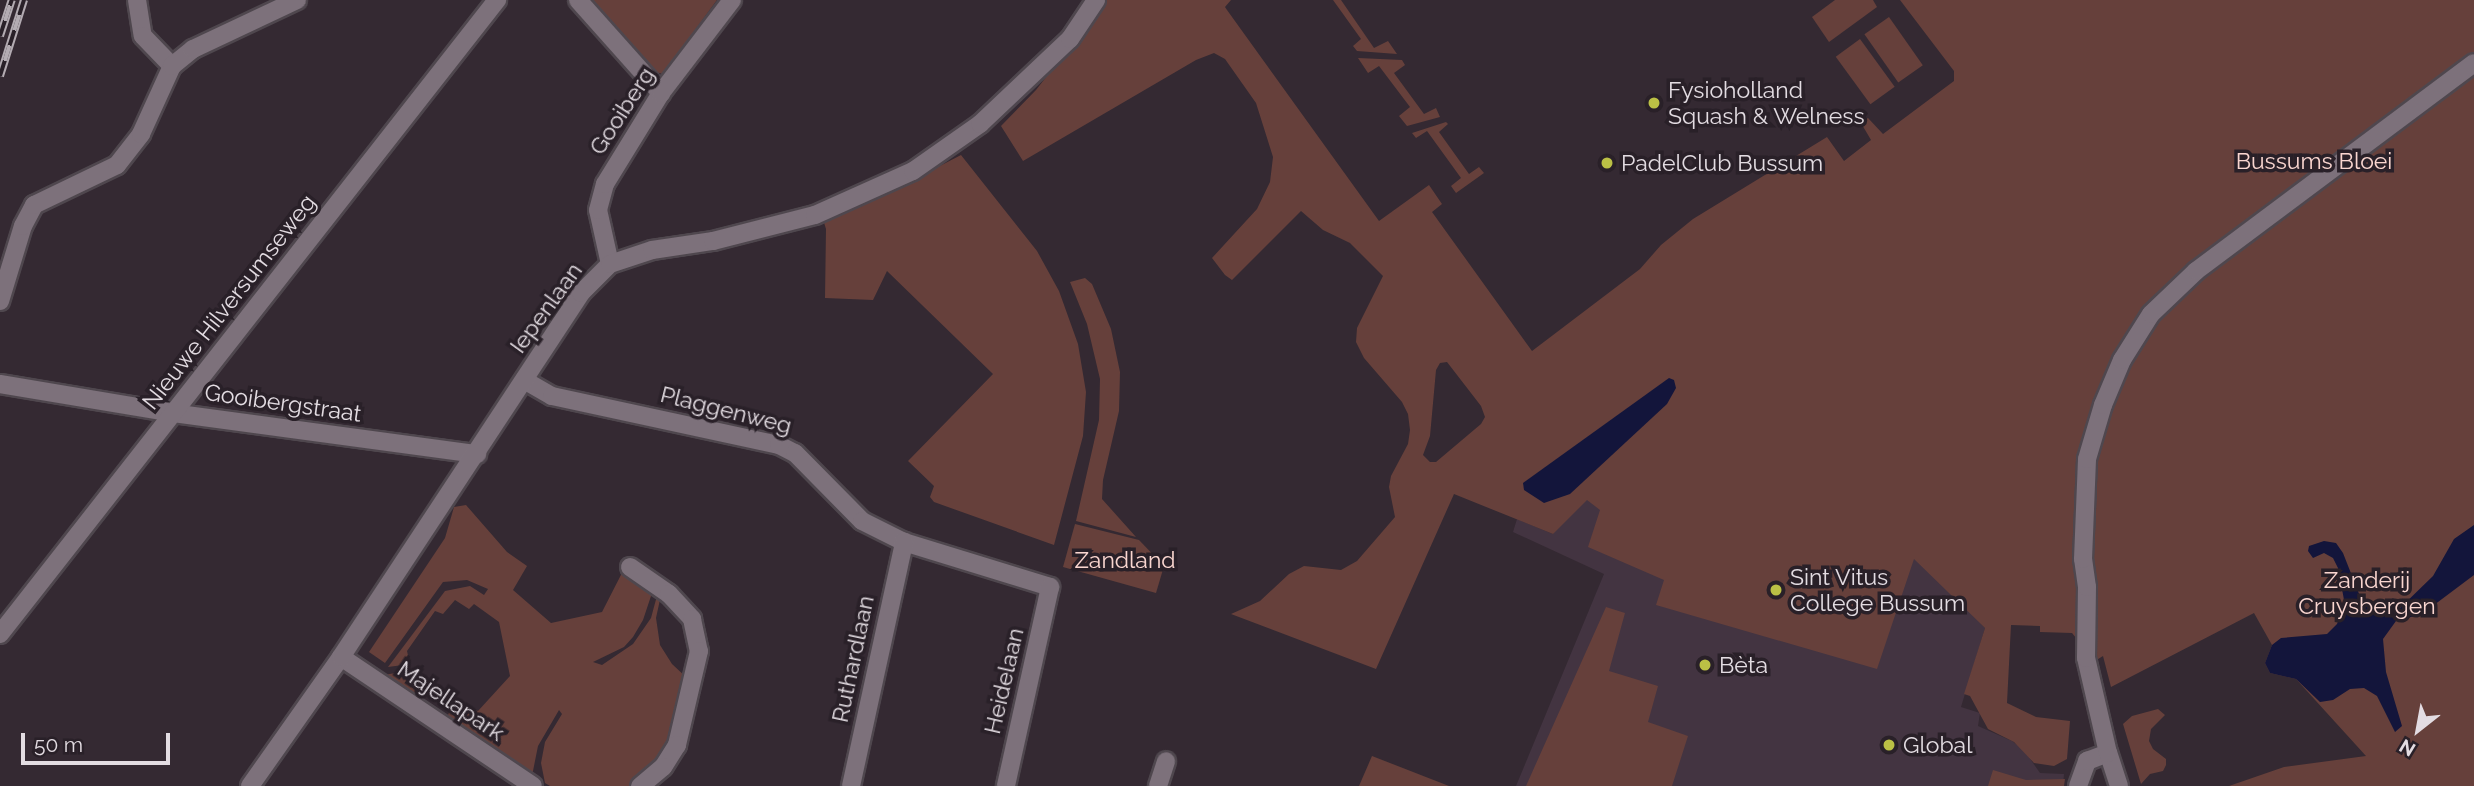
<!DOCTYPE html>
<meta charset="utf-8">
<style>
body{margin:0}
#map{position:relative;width:2474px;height:786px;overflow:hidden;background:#342932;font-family:Raleway,sans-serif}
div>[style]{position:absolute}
.built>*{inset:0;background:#433441}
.green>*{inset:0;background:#66403b;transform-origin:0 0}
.water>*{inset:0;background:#13153b}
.roads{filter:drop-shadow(2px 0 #4f474e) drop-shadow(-2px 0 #4f474e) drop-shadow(0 2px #4f474e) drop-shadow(0 -2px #4f474e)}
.minor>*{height:18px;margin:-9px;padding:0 9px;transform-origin:9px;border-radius:9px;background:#7d717b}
.tertiary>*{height:18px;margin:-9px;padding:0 9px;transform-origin:9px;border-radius:9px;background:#7d717b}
.secondary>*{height:18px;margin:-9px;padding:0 9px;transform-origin:9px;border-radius:9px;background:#7d717b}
.rail>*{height:8px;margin-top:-4px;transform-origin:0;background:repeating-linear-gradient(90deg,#292028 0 16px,#b3abb2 0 32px);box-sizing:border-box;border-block:2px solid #b3abb2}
.dots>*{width:19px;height:19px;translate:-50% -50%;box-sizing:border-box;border:4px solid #292028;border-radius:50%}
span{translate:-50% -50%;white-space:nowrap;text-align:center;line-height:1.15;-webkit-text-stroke:7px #292028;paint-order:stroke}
.poi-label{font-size:23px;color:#e3dce2}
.left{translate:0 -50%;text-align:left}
.street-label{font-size:23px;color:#e3dce2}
.park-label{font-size:23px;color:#fad6d0}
.north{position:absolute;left:2383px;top:695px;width:70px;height:70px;-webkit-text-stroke:5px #292028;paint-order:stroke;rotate:211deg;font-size:19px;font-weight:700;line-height:28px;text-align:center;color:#e3dce2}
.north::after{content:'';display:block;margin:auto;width:24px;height:32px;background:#e3dce2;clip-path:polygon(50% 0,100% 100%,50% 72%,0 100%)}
.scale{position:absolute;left:21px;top:733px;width:149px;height:32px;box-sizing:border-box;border:4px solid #e3dce2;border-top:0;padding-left:9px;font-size:21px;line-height:24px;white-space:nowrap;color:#e3dce2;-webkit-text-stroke:5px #292028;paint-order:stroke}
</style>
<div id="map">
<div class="built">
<i style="clip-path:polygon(1570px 494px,1886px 523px,1985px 628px,1961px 707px,1980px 713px,1978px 726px,2012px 741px,2024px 750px,2040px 773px,2064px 774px,2063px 786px,1516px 786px,1604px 574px,1513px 532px,1517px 519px,1553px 534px)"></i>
</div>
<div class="green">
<i style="clip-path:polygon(590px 0,717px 0,663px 74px,655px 72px)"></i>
<i style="clip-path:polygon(evenodd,1106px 0,1231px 0,1225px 7px,1227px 10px,1379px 221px,1429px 185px,1442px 204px,1432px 212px,1532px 351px,1640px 269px,1661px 245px,1693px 219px,1827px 137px,1844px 161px,1871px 140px,1861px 123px,1868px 118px,1883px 134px,1954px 81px,1954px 71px,1900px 0,2474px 0,2474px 786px,2229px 786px,2284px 767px,2366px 756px,2296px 679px,2270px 673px,2265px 663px,2272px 645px,2254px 613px,2111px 687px,2103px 656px,2095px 661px,2072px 633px,2040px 632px,2040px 626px,2011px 625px,2007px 703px,2036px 717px,2070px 721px,2067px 759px,2054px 766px,2034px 763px,2014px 742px,1988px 729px,1970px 696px,1964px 694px,1985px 628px,1914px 559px,1877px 669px,1656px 605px,1664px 580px,1588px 547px,1600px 510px,1587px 500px,1553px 534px,1454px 494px,1376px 669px,1231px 614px,1260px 601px,1289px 574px,1304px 566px,1341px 570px,1357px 561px,1395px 517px,1389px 487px,1391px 476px,1408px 444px,1410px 430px,1408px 414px,1402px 402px,1364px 358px,1356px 342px,1357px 328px,1383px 276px,1350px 243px,1323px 230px,1301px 211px,1232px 280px,1225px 275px,1212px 258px,1257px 209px,1270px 182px,1273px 157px,1256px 103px,1225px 59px,1214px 53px,1196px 60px,1023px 161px,1001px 126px,1036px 90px,1106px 0,1447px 362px,1481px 406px,1485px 417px,1481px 424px,1436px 462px,1430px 462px,1423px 455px,1430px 436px,1436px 370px,1440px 363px,1447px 362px)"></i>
<i style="clip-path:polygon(1333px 0,1341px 0,1374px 48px,1388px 41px,1397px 54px,1357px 51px,1353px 46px,1361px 39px)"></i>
<i style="clip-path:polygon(1835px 0,1873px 0,1877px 7px,1829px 42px,1812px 17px)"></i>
<i style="left:1889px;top:17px;width:59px;height:30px;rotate:55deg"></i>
<i style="left:1860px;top:39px;width:59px;height:30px;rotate:54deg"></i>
<i style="clip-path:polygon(1358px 58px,1402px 60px,1405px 65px,1394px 73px,1424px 114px,1436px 108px,1440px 117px,1407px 126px,1399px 116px,1410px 107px,1379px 66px,1368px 73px)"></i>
<i style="clip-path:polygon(1446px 122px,1448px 124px,1439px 132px,1469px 174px,1479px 167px,1484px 173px,1456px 193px,1451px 186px,1461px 178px,1427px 131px,1416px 138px,1412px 133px)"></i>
<i style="clip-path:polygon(961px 155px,1037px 251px,1059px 291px,1078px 344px,1086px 392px,1083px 436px,1054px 545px,934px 502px,930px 497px,934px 486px,908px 461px,993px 374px,887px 271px,873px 300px,825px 298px,826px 229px,822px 216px,901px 186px)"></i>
<i style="clip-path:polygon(1085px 278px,1092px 284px,1111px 329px,1120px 372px,1119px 411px,1103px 480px,1102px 499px,1136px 537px,1076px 521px,1099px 420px,1100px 379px,1087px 324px,1070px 282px)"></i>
<i style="clip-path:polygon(466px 505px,507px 552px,527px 566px,513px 590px,551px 623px,602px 612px,624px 569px,653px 590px,643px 620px,633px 637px,624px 647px,593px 662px,602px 665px,633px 644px,651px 618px,658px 592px,661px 595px,656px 618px,660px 645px,672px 664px,687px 678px,662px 756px,639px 783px,632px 786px,550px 786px,545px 783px,541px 763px,545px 742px,562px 714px,559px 710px,538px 746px,532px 776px,446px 720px,454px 700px,478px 711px,510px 676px,499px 622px,474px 604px,469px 609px,455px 600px,443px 614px,435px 611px,407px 651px,410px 664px,388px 667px,445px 591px,470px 586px,484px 595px,488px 589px,467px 580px,443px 582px,385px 663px,369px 652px,445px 538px,454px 507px)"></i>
<i style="clip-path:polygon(1075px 524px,1139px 540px,1164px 566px,1156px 593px,1063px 567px)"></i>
<i style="clip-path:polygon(1606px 607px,1625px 613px,1609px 671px,1658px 686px,1648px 722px,1688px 736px,1672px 786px,1526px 786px)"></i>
<i style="clip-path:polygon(412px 670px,413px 677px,425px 687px,416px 699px,384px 675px)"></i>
<i style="clip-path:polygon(2158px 709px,2165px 715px,2151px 729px,2149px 741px,2153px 749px,2166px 759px,2166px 765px,2163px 771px,2150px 774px,2141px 784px,2123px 724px,2132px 716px)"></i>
<i style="clip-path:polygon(1372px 756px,1449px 786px,1359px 786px)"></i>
<i style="clip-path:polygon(1993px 770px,2026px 780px,2065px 779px,2064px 786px,1988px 786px)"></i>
</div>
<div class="water">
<i style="clip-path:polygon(1669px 378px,1674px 380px,1676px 388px,1667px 404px,1570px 494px,1544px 503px,1524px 490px,1523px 483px)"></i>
<i style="clip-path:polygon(2474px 525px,2474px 575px,2422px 614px,2396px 621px,2383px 639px,2386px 672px,2402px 726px,2395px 732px,2377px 696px,2364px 688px,2350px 689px,2333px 700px,2320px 702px,2296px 679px,2270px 673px,2265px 663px,2272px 645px,2281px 638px,2327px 634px,2337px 624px,2345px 605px,2338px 568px,2333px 558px,2324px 553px,2313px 558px,2308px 551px,2309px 546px,2324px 541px,2336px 543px,2343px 553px,2363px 604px,2377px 615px,2397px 611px,2433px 576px,2454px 539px)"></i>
</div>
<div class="roads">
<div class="minor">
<i style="left:137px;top:0;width:36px;rotate:81deg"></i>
<i style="left:143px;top:36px;width:42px;rotate:46deg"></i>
<i style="left:578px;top:0;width:125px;rotate:48.3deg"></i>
<i style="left:610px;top:264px;width:55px;rotate:-102.5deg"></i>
<i style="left:598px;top:210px;width:27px;rotate:-75deg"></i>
<i style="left:605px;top:184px;width:107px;rotate:-58.4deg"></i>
<i style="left:661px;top:93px;width:117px;rotate:-52.6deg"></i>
<i style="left:0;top:301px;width:78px;rotate:-73deg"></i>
<i style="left:23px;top:226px;width:24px;rotate:-62deg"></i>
<i style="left:34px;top:205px;width:92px;rotate:-25.7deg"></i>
<i style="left:117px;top:165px;width:39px;rotate:-52deg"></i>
<i style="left:141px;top:134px;width:75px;rotate:-65.5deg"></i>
<i style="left:172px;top:66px;width:27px;rotate:-39deg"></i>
<i style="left:193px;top:49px;width:115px;rotate:-25.2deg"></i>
<i style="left:524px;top:380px;width:32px;rotate:30deg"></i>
<i style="left:552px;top:396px;width:232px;rotate:12.2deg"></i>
<i style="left:779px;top:445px;width:18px;rotate:27deg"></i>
<i style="left:795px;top:453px;width:95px;rotate:45.4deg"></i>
<i style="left:862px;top:521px;width:47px;rotate:26.6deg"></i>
<i style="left:904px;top:542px;width:153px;rotate:17.1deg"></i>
<i style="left:1050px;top:587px;width:204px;rotate:102.5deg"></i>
<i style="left:173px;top:413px;width:307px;rotate:7.7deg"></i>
<i style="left:630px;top:567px;width:47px;rotate:34.7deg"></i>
<i style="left:669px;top:594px;width:34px;rotate:47deg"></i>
<i style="left:692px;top:619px;width:33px;rotate:78deg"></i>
<i style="left:699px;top:651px;width:97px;rotate:103.2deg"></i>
<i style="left:677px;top:745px;width:26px;rotate:122deg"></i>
<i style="left:663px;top:767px;width:30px;rotate:140deg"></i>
<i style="left:341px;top:657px;width:231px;rotate:33.9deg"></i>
<i style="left:250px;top:786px;width:158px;rotate:-54.8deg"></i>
<i style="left:341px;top:657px;width:436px;rotate:-56.6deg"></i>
<i style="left:581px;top:293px;width:41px;rotate:-45deg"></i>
<i style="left:610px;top:264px;width:44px;rotate:-18.4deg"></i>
<i style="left:652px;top:250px;width:62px;rotate:-8.4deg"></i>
<i style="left:713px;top:241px;width:105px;rotate:-14.3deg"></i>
<i style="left:815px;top:215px;width:107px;rotate:-24.2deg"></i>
<i style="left:913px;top:171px;width:82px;rotate:-35deg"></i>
<i style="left:980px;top:124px;width:124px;rotate:-43.4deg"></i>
<i style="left:1070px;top:39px;width:47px;rotate:-56.3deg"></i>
<i style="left:851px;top:786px;width:250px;rotate:-77.7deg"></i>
<i style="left:1158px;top:786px;width:26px;rotate:-72deg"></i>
<i style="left:2078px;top:786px;width:27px;rotate:-70deg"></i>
<i style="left:2087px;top:761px;width:22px;rotate:-21deg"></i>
</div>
<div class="tertiary">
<i style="left:0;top:384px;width:175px;rotate:9.5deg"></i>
<i style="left:0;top:634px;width:806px;rotate:-51.91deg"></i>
</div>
<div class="secondary">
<i style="left:2119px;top:786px;width:35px;rotate:-108deg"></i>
<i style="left:2108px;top:753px;width:98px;rotate:-103deg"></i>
<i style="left:2086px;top:658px;width:71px;rotate:-89.2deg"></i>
<i style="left:2087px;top:587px;width:28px;rotate:-98deg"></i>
<i style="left:2083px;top:559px;width:100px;rotate:-87.7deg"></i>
<i style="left:2087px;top:459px;width:56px;rotate:-73.5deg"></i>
<i style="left:2103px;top:405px;width:49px;rotate:-67.1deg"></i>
<i style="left:2122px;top:360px;width:54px;rotate:-57.8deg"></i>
<i style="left:2151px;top:314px;width:62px;rotate:-43.7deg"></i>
<i style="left:2196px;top:271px;width:347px;rotate:-36.8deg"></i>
</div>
</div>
<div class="rail">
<i style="left:0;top:36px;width:38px;rotate:-72deg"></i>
<i style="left:0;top:76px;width:80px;rotate:-72.5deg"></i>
</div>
<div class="dots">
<i style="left:1654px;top:103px;background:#bbc045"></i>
<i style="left:1607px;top:163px;background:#bbc045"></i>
<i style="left:1776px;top:590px;background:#bbc045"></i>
<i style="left:1705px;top:665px;background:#bbc045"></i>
<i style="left:1889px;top:745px;background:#bbc045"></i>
</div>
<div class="poi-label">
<span class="left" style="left:1668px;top:103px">Fysioholland<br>Squash &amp; Welness</span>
<span class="left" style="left:1621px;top:163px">PadelClub Bussum</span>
<span class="left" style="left:1790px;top:590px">Sint Vitus<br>College Bussum</span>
<span class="left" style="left:1719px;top:665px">Bèta</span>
<span class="left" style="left:1903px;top:745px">Global</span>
</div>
<div class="street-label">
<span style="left:622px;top:111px;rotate:-57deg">Gooiberg</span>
<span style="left:229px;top:302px;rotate:-52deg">Nieuwe Hilversumseweg</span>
<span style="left:546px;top:308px;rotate:-54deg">Iepenlaan</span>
<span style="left:283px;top:403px;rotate:8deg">Gooibergstraat</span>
<span style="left:726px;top:410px;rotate:14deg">Plaggenweg</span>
<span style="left:853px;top:659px;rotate:-78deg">Ruthardlaan</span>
<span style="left:1004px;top:681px;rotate:-77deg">Heidelaan</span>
<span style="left:451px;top:701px;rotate:34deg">Majellapark</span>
</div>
<div class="park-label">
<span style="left:2314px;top:161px">Bussums Bloei</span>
<span style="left:1125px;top:560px">Zandland</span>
<span style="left:2367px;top:593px">Zanderij<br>Cruysbergen</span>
</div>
<div class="north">N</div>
<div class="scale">50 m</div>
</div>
